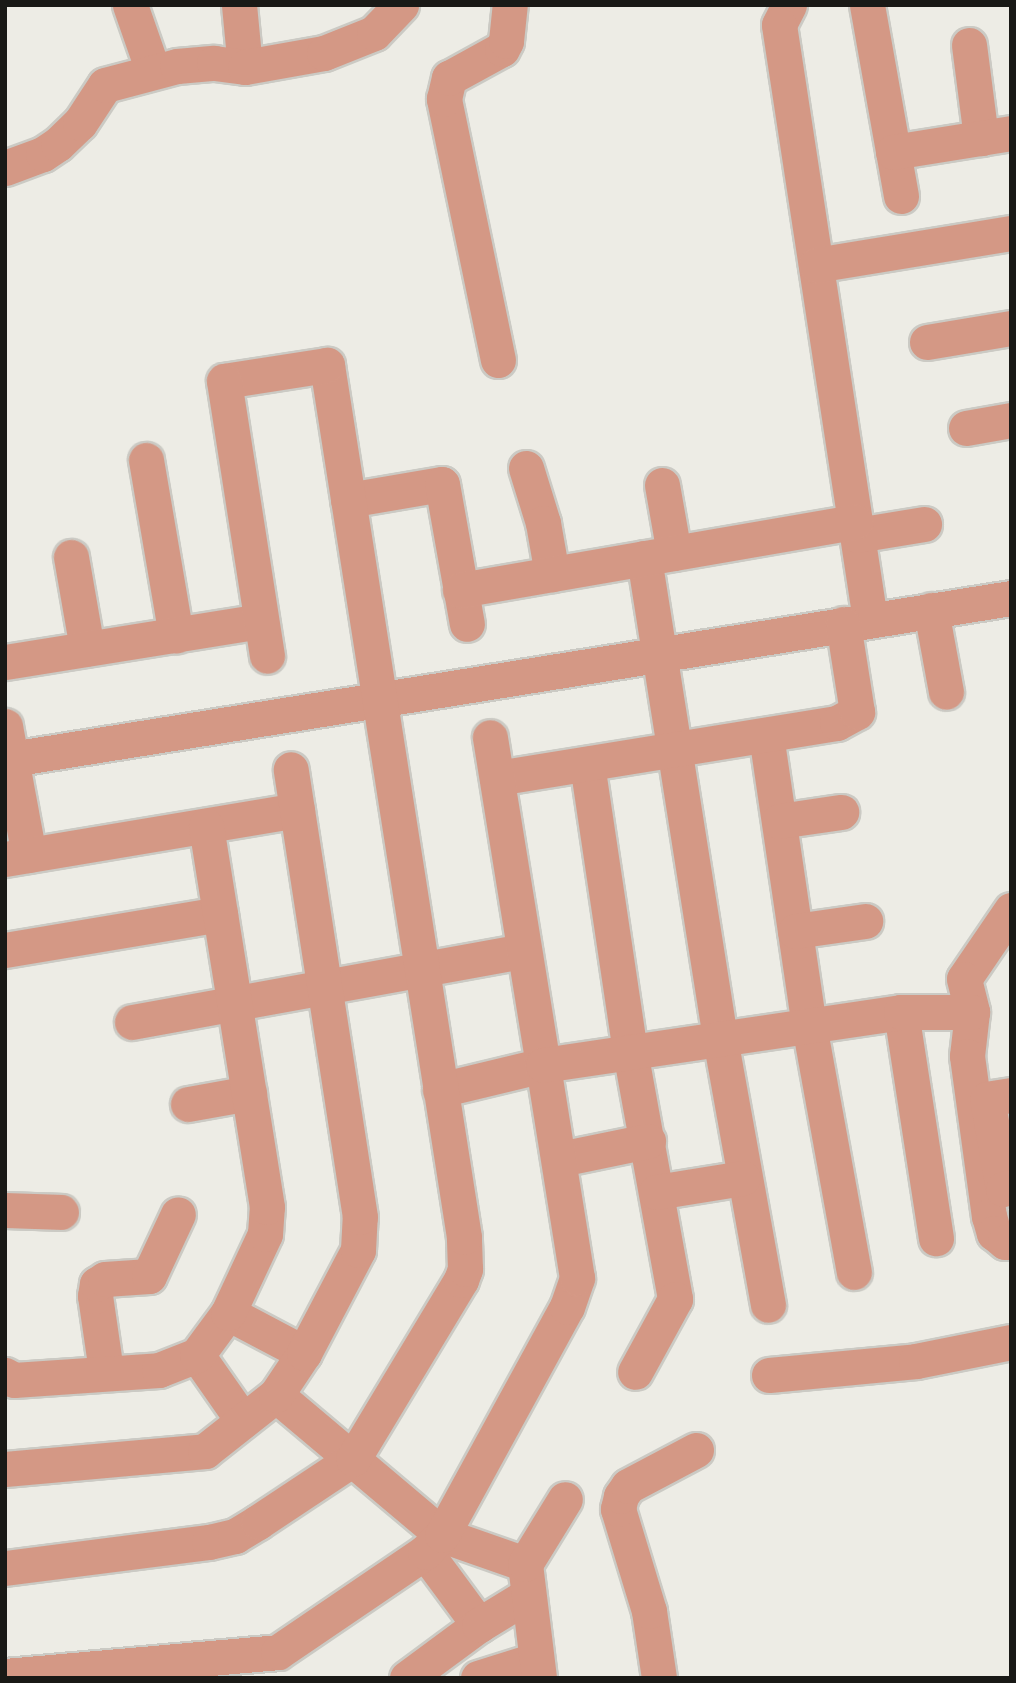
<!DOCTYPE html>
<style>
body{margin:0}
#map{position:relative;width:1016px;height:1683px;overflow:hidden;background:#edece5;font-family:Poppins,sans-serif}
div>[style]{position:absolute}
.roads{filter:drop-shadow(2px 0 #cbcac4) drop-shadow(-2px 0 #cbcac4) drop-shadow(0 2px #cbcac4) drop-shadow(0 -2px #cbcac4)}
.minor>*{height:35px;margin:-17.5px;padding:0 17.5px;transform-origin:17.5px;border-radius:17.5px;background:#d49885}
span{translate:-50% -50%;white-space:nowrap;text-align:center;line-height:1.15;-webkit-text-stroke:7px #fff;paint-order:stroke}
.frame{position:absolute;inset:0;border:7px solid #191916;pointer-events:none}
</style>
<div id="map">
<div class="roads">
<div class="minor">
<i style="left:130px;top:5px;width:70px;rotate:70.8deg"></i>
<i style="left:239px;top:5px;width:62px;rotate:84.5deg"></i>
<i style="left:789px;top:5px;width:22px;rotate:117deg"></i>
<i style="left:779px;top:25px;width:602px;rotate:81.3deg"></i>
<i style="left:867px;top:5px;width:194px;rotate:79.9deg"></i>
<i style="left:969px;top:45px;width:94px;rotate:82.6deg"></i>
<i style="left:893px;top:152px;width:120px;rotate:-9.1deg"></i>
<i style="left:5px;top:168px;width:40px;rotate:-20.2deg"></i>
<i style="left:43px;top:154px;width:18px;rotate:-34deg"></i>
<i style="left:58px;top:144px;width:30px;rotate:-44deg"></i>
<i style="left:80px;top:123px;width:45px;rotate:-56.7deg"></i>
<i style="left:105px;top:85px;width:74px;rotate:-14.8deg"></i>
<i style="left:177px;top:66px;width:37px;rotate:-5deg"></i>
<i style="left:214px;top:63px;width:31px;rotate:7deg"></i>
<i style="left:245px;top:67px;width:80px;rotate:-10deg"></i>
<i style="left:324px;top:53px;width:54px;rotate:-21.8deg"></i>
<i style="left:374px;top:33px;width:39px;rotate:-46deg"></i>
<i style="left:816px;top:265px;width:198px;rotate:-9.3deg"></i>
<i style="left:927px;top:342px;width:85px;rotate:-9.5deg"></i>
<i style="left:498px;top:360px;width:267px;rotate:-101.7deg"></i>
<i style="left:444px;top:99px;width:22px;rotate:-77deg"></i>
<i style="left:449px;top:78px;width:60px;rotate:-28.7deg"></i>
<i style="left:502px;top:49px;width:9px;rotate:-63deg"></i>
<i style="left:506px;top:41px;width:36px;rotate:-84deg"></i>
<i style="left:966px;top:428px;width:46px;rotate:-10.1deg"></i>
<i style="left:146px;top:460px;width:178px;rotate:80.3deg"></i>
<i style="left:526px;top:468px;width:58px;rotate:72.8deg"></i>
<i style="left:543px;top:523px;width:52px;rotate:80deg"></i>
<i style="left:662px;top:485px;width:69px;rotate:80deg"></i>
<i style="left:348px;top:500px;width:95px;rotate:-9.7deg"></i>
<i style="left:442px;top:484px;width:142px;rotate:79.9deg"></i>
<i style="left:857px;top:535px;width:68px;rotate:-9.3deg"></i>
<i style="left:71px;top:557px;width:93px;rotate:80.1deg"></i>
<i style="left:644px;top:558px;width:486px;rotate:81deg"></i>
<i style="left:720px;top:1038px;width:271px;rotate:79.8deg"></i>
<i style="left:460px;top:590px;width:401px;rotate:-9.8deg"></i>
<i style="left:931px;top:610px;width:83px;rotate:79.6deg"></i>
<i style="left:5px;top:662px;width:259px;rotate:-9.1deg"></i>
<i style="left:5px;top:726px;width:131px;rotate:79.5deg"></i>
<i style="left:766px;top:735px;width:293px;rotate:81.6deg"></i>
<i style="left:809px;top:1025px;width:251px;rotate:79.7deg"></i>
<i style="left:5px;top:760px;width:1019px;rotate:-9.15deg"></i>
<i style="left:587px;top:764px;width:290px;rotate:81.5deg"></i>
<i style="left:630px;top:1051px;width:252px;rotate:79.7deg"></i>
<i style="left:675px;top:1299px;width:83px;rotate:118.7deg"></i>
<i style="left:497px;top:778px;width:344px;rotate:-9.2deg"></i>
<i style="left:837px;top:723px;width:23px;rotate:-29deg"></i>
<i style="left:857px;top:712px;width:89px;rotate:-99deg"></i>
<i style="left:779px;top:821px;width:63px;rotate:-8.3deg"></i>
<i style="left:5px;top:859px;width:296px;rotate:-9.5deg"></i>
<i style="left:1011px;top:910px;width:83px;rotate:124.3deg"></i>
<i style="left:964px;top:979px;width:34px;rotate:76deg"></i>
<i style="left:972px;top:1012px;width:44px;rotate:96.5deg"></i>
<i style="left:967px;top:1056px;width:162px;rotate:82.2deg"></i>
<i style="left:989px;top:1216px;width:18px;rotate:74deg"></i>
<i style="left:994px;top:1233px;width:14px;rotate:39deg"></i>
<i style="left:1005px;top:1242px;width:6px"></i>
<i style="left:795px;top:931px;width:71px;rotate:-8.1deg"></i>
<i style="left:5px;top:950px;width:218px;rotate:-9.5deg"></i>
<i style="left:901px;top:1012px;width:229px;rotate:81.2deg"></i>
<i style="left:132px;top:1022px;width:397px;rotate:-10.3deg"></i>
<i style="left:440px;top:1090px;width:106px;rotate:-13.6deg"></i>
<i style="left:543px;top:1065px;width:332px;rotate:-99.2deg"></i>
<i style="left:1011px;top:1095px;width:24px;rotate:171deg"></i>
<i style="left:987px;top:1099px;width:91px;rotate:79.9deg"></i>
<i style="left:1003px;top:1189px;width:8px;rotate:-14deg"></i>
<i style="left:188px;top:1104px;width:62px;rotate:-10.2deg"></i>
<i style="left:560px;top:1159px;width:90px;rotate:-11.6deg"></i>
<i style="left:656px;top:1192px;width:88px;rotate:-9.1deg"></i>
<i style="left:5px;top:1210px;width:56px;rotate:2deg"></i>
<i style="left:228px;top:1313px;width:86px;rotate:27.8deg"></i>
<i style="left:197px;top:1355px;width:80px;rotate:55.1deg"></i>
<i style="left:106px;top:1371px;width:76px;rotate:-98.3deg"></i>
<i style="left:95px;top:1296px;width:12px;rotate:-81deg"></i>
<i style="left:97px;top:1284px;width:9px;rotate:-32deg"></i>
<i style="left:105px;top:1279px;width:44px;rotate:-3.9deg"></i>
<i style="left:149px;top:1276px;width:68px;rotate:-64.9deg"></i>
<i style="left:5px;top:1375px;width:10px;rotate:29deg"></i>
<i style="left:14px;top:1380px;width:145px;rotate:-3.9deg"></i>
<i style="left:159px;top:1370px;width:41px;rotate:-21.5deg"></i>
<i style="left:197px;top:1355px;width:52px;rotate:-53.6deg"></i>
<i style="left:228px;top:1313px;width:87px;rotate:-64.9deg"></i>
<i style="left:265px;top:1234px;width:27px;rotate:-86deg"></i>
<i style="left:267px;top:1207px;width:386px;rotate:-99.1deg"></i>
<i style="left:769px;top:1375px;width:148px;rotate:-5.4deg"></i>
<i style="left:916px;top:1361px;width:97px;rotate:-11.3deg"></i>
<i style="left:276px;top:1395px;width:217px;rotate:40.1deg"></i>
<i style="left:442px;top:1535px;width:88px;rotate:19.3deg"></i>
<i style="left:5px;top:1469px;width:201px;rotate:-5.1deg"></i>
<i style="left:205px;top:1451px;width:90px;rotate:-38.3deg"></i>
<i style="left:276px;top:1395px;width:50px;rotate:-56.3deg"></i>
<i style="left:304px;top:1353px;width:116px;rotate:-62.3deg"></i>
<i style="left:358px;top:1250px;width:33px;rotate:-87deg"></i>
<i style="left:360px;top:1217px;width:453px;rotate:-98.8deg"></i>
<i style="left:425px;top:1552px;width:91px;rotate:53.5deg"></i>
<i style="left:5px;top:1568px;width:206px;rotate:-7.3deg"></i>
<i style="left:209px;top:1542px;width:27px;rotate:-13deg"></i>
<i style="left:235px;top:1536px;width:27px;rotate:-31deg"></i>
<i style="left:258px;top:1522px;width:114px;rotate:-33.6deg"></i>
<i style="left:353px;top:1459px;width:209px;rotate:-58.9deg"></i>
<i style="left:461px;top:1280px;width:12px;rotate:-70deg"></i>
<i style="left:465px;top:1269px;width:32px;rotate:-92deg"></i>
<i style="left:464px;top:1237px;width:883px;rotate:-98.93deg"></i>
<i style="left:327px;top:365px;width:104px;rotate:171.2deg"></i>
<i style="left:224px;top:381px;width:278px;rotate:81.1deg"></i>
<i style="left:5px;top:1676px;width:274px;rotate:-5deg"></i>
<i style="left:278px;top:1652px;width:178px;rotate:-34.2deg"></i>
<i style="left:425px;top:1552px;width:24px;rotate:-45deg"></i>
<i style="left:442px;top:1535px;width:260px;rotate:-61.3deg"></i>
<i style="left:567px;top:1307px;width:31px;rotate:-71deg"></i>
<i style="left:577px;top:1278px;width:216px;rotate:-99.1deg"></i>
<i style="left:543px;top:1065px;width:362px;rotate:-8.4deg"></i>
<i style="left:901px;top:1012px;width:71px"></i>
<i style="left:407px;top:1678px;width:89px;rotate:-36.4deg"></i>
<i style="left:479px;top:1625px;width:57px;rotate:-31.5deg"></i>
<i style="left:478px;top:1678px;width:60px;rotate:-17.5deg"></i>
<i style="left:539px;top:1678px;width:115px;rotate:-97deg"></i>
<i style="left:525px;top:1564px;width:76px;rotate:-58.4deg"></i>
<i style="left:659px;top:1678px;width:68px;rotate:-98.5deg"></i>
<i style="left:649px;top:1611px;width:107px;rotate:-106.9deg"></i>
<i style="left:618px;top:1509px;width:13px;rotate:-77deg"></i>
<i style="left:621px;top:1496px;width:12px;rotate:-55deg"></i>
<i style="left:628px;top:1486px;width:77px;rotate:-27.9deg"></i>
</div>
</div>
<div class="frame"></div>
</div>
